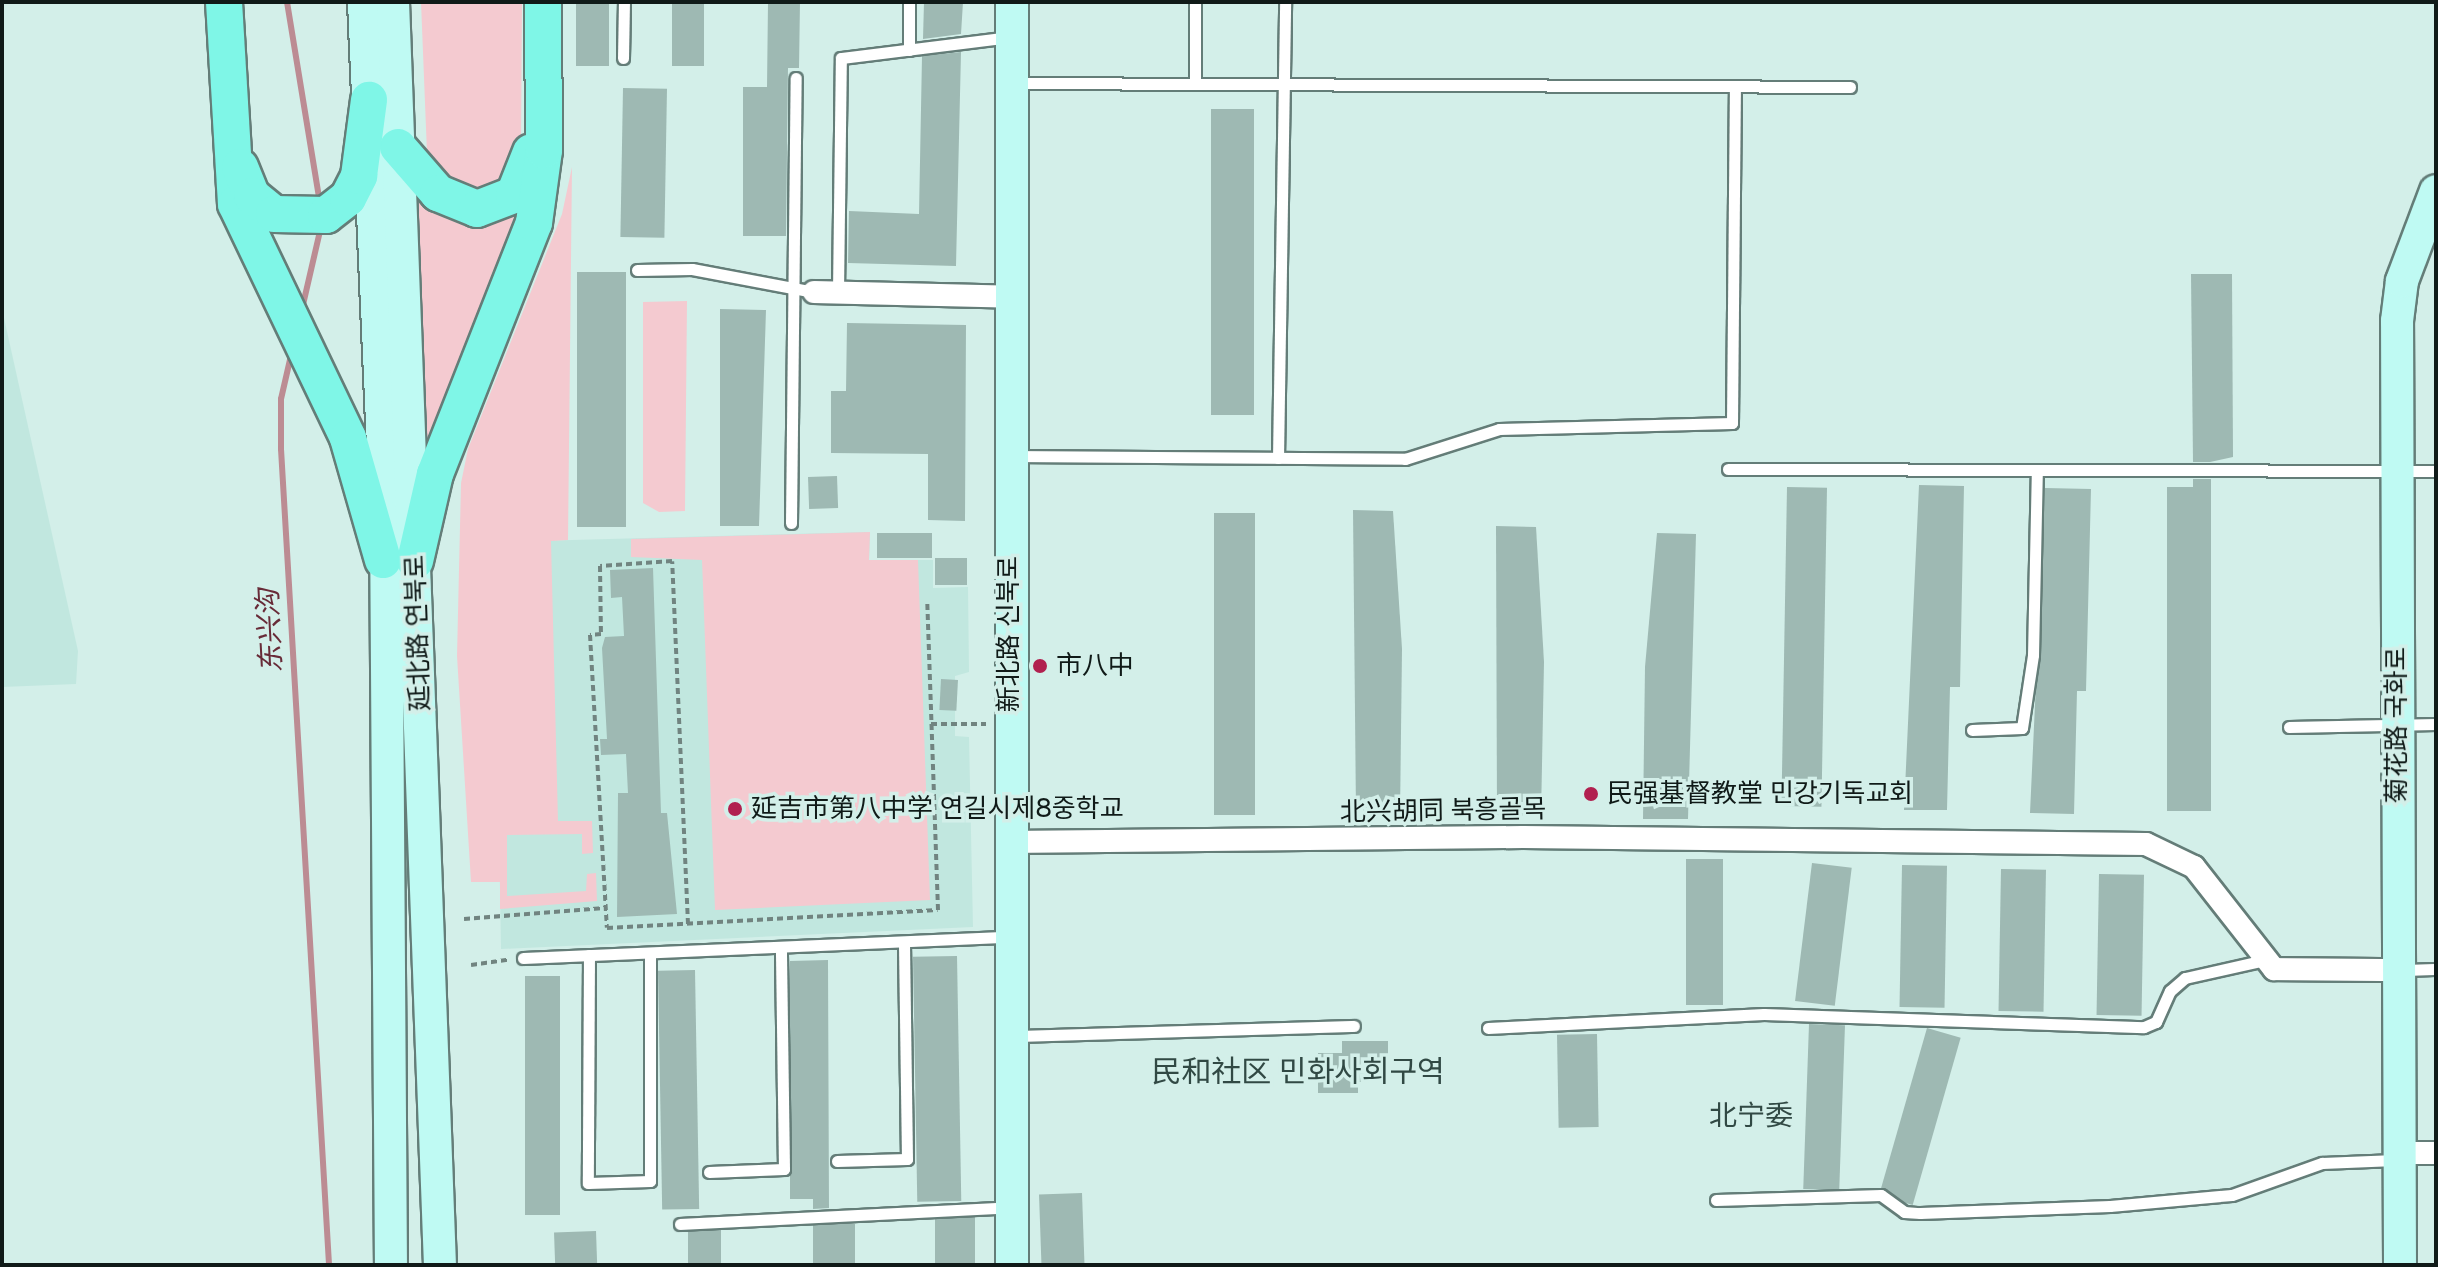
<!DOCTYPE html>
<meta charset="utf-8">
<style>
body{margin:0}
#map{position:relative;width:2438px;height:1267px;overflow:hidden;background:#d3efe9;font-family:"Varela Round","Noto Sans SC","Noto Sans KR",sans-serif}
div>[style]{position:absolute}
.built>*{inset:0;background:#c1e7df}
.green>*{inset:0;background:#f4cad0}
.stream>*{height:6px;margin:-3px;padding:0 3px;transform-origin:3px;border-radius:3px;background:#bc8c93}
.building>*{inset:0;background:#9eb9b3;transform-origin:0 0}
.path>*{height:4px;margin-top:-2px;transform-origin:0;background:repeating-linear-gradient(90deg,#718480 0 6px,transparent 0 10px)}
.roads{filter:drop-shadow(2px 0 #647d78) drop-shadow(-2px 0 #647d78) drop-shadow(0 2px #647d78) drop-shadow(0 -2px #647d78)}
.lane>*{height:11px;margin:-5.5px;padding:0 5.5px;transform-origin:5.5px;border-radius:5.5px;background:#fff}
.street>*{height:22px;margin:-11px;padding:0 11px;transform-origin:11px;border-radius:11px;background:#fff}
.secondary>*{height:32px;margin:-16px;padding:0 16px;transform-origin:16px;border-radius:16px;background:#bffaf3}
.primary>*{height:36px;margin:-18px;padding:0 18px;transform-origin:18px;border-radius:18px;background:#7ff6e7}
.dots>*{width:22px;height:22px;translate:-50% -50%;box-sizing:border-box;border:4px solid #d3efe9;border-radius:50%}
span{translate:-50% -50%;white-space:nowrap;text-align:center;line-height:1.15;-webkit-text-stroke:7px #d3efe9;paint-order:stroke}
.street-label{font-size:26px;color:#101a18}
.poi-label{font-size:26px;color:#101a18}
.left{translate:0 -50%;text-align:left}
.water-label{font-size:28px;color:#682b38;font-style:italic}
.neighbourhood-label{font-size:28px;color:#314944}
.quarter-label{font-size:30px;color:#314944}
.frame{position:absolute;inset:0;border:4px solid #101a18;pointer-events:none}
</style>
<div id="map">
<div class="built">
<i style="clip-path:polygon(2px 309px,78px 651px,76px 684px,2px 687px)"></i>
<i style="clip-path:polygon(870px 532px,869px 560px,933px 560px,933px 588px,968px 587px,969px 672px,955px 676px,955px 736px,969px 737px,973px 927px,501px 949px,494px 542px)"></i>
</div>
<div class="green">
<i style="clip-path:polygon(421px 2px,522px 2px,521px 146px,507px 178px,483px 190px,456px 186px,427px 153px)"></i>
<i style="clip-path:polygon(572px 167px,568px 540px,551px 541px,558px 821px,592px 821px,593px 853px,582px 854px,582px 834px,507px 835px,507px 896px,586px 891px,587px 874px,596px 873px,597px 901px,500px 909px,500px 882px,471px 882px,457px 656px,461px 483px,468px 449px,562px 214px)"></i>
<i style="clip-path:polygon(415px 189px,428px 206px,462px 221px,512px 209px,518px 217px,426px 450px)"></i>
<i style="clip-path:polygon(687px 301px,685px 511px,659px 512px,643px 503px,643px 302px)"></i>
<i style="clip-path:polygon(870px 532px,869px 560px,918px 560px,930px 900px,715px 910px,702px 560px,631px 557px,631px 539px)"></i>
</div>
<div class="stream">
<i style="left:287px;top:2px;width:205px;rotate:80.7deg"></i>
<i style="left:302px;top:309px;width:84px;rotate:-77deg"></i>
<i style="left:292px;top:351px;width:49px;rotate:102.9deg"></i>
<i style="left:281px;top:399px;width:50px;rotate:90deg"></i>
<i style="left:281px;top:449px;width:817px;rotate:86.63deg"></i>
</div>
<div class="building">
<i style="left:576px;top:2px;width:33px;height:64px"></i>
<i style="left:672px;top:2px;width:32px;height:64px"></i>
<i style="clip-path:polygon(768px 2px,800px 2px,799px 68px,788px 68px,786px 236px,743px 236px,743px 87px,767px 87px)"></i>
<i style="clip-path:polygon(924px 2px,963px 2px,961px 34px,923px 39px)"></i>
<i style="clip-path:polygon(961px 52px,956px 266px,848px 263px,849px 211px,919px 214px,922px 56px)"></i>
<i style="left:623px;top:88px;width:44px;height:149px;rotate:1deg"></i>
<i style="left:1211px;top:109px;width:43px;height:306px"></i>
<i style="left:577px;top:272px;width:49px;height:255px"></i>
<i style="clip-path:polygon(2191px 274px,2232px 274px,2233px 457px,2210px 462px,2193px 462px)"></i>
<i style="clip-path:polygon(720px 309px,766px 310px,759px 526px,720px 526px)"></i>
<i style="clip-path:polygon(847px 323px,966px 325px,965px 521px,928px 520px,928px 454px,831px 453px,831px 391px,846px 391px)"></i>
<i style="left:837px;top:476px;width:32px;height:29px;rotate:88deg"></i>
<i style="clip-path:polygon(2193px 479px,2211px 479px,2211px 811px,2167px 811px,2167px 487px,2193px 487px)"></i>
<i style="clip-path:polygon(1919px 485px,1964px 486px,1960px 687px,1950px 687px,1947px 810px,1904px 810px)"></i>
<i style="left:1787px;top:487px;width:40px;height:319px;rotate:1deg"></i>
<i style="clip-path:polygon(2045px 488px,2091px 489px,2086px 691px,2077px 691px,2074px 814px,2030px 813px)"></i>
<i style="clip-path:polygon(1353px 510px,1393px 511px,1402px 649px,1400px 815px,1356px 814px)"></i>
<i style="left:1214px;top:513px;width:41px;height:302px"></i>
<i style="clip-path:polygon(1496px 526px,1536px 527px,1544px 662px,1541px 816px,1497px 815px)"></i>
<i style="left:932px;top:533px;width:25px;height:55px;rotate:90deg"></i>
<i style="clip-path:polygon(1657px 533px,1696px 534px,1688px 819px,1643px 819px,1645px 667px)"></i>
<i style="left:935px;top:558px;width:32px;height:27px"></i>
<i style="clip-path:polygon(653px 568px,661px 813px,667px 813px,677px 914px,617px 917px,618px 793px,628px 793px,626px 754px,601px 755px,600px 739px,607px 739px,602px 648px,605px 637px,624px 636px,622px 597px,611px 598px,610px 570px)"></i>
<i style="left:941px;top:679px;width:17px;height:31px;rotate:3deg"></i>
<i style="left:1686px;top:859px;width:37px;height:146px"></i>
<i style="left:1812px;top:863px;width:40px;height:139px;rotate:7deg"></i>
<i style="left:1902px;top:865px;width:45px;height:142px;rotate:1deg"></i>
<i style="left:2001px;top:869px;width:45px;height:142px;rotate:1deg"></i>
<i style="left:2099px;top:874px;width:45px;height:141px;rotate:1deg"></i>
<i style="left:957px;top:956px;width:245px;height:44px;rotate:89deg"></i>
<i style="clip-path:polygon(828px 960px,829px 1208px,813px 1209px,813px 1199px,790px 1199px,790px 961px)"></i>
<i style="left:695px;top:970px;width:239px;height:37px;rotate:89deg"></i>
<i style="left:525px;top:976px;width:35px;height:239px"></i>
<i style="left:1809px;top:1024px;width:36px;height:165px;rotate:2deg"></i>
<i style="left:1927px;top:1028px;width:35px;height:174px;rotate:16deg"></i>
<i style="left:1597px;top:1034px;width:93px;height:40px;rotate:89deg"></i>
<i style="clip-path:polygon(1342px 1041px,1388px 1041px,1388px 1082px,1358px 1082px,1358px 1093px,1318px 1093px,1318px 1053px,1342px 1053px)"></i>
<i style="left:1082px;top:1193px;width:72px;height:43px;rotate:88deg"></i>
<i style="left:975px;top:1217px;width:48px;height:40px;rotate:90deg"></i>
<i style="left:855px;top:1224px;width:41px;height:42px;rotate:90deg"></i>
<i style="left:721px;top:1230px;width:35px;height:33px;rotate:90deg"></i>
<i style="left:596px;top:1231px;width:34px;height:42px;rotate:88deg"></i>
</div>
<div class="path">
<i style="left:931px;top:724px;width:55px"></i>
<i style="left:464px;top:919px;width:141px;rotate:-4.5deg"></i>
<i style="left:688px;top:924px;width:363px;rotate:-92.5deg"></i>
<i style="left:672px;top:561px;width:72px;rotate:176deg"></i>
<i style="left:600px;top:566px;width:68px;rotate:89.2deg"></i>
<i style="left:601px;top:634px;width:11px;rotate:175deg"></i>
<i style="left:590px;top:635px;width:293px;rotate:86.7deg"></i>
<i style="left:607px;top:928px;width:331px;rotate:-3.1deg"></i>
<i style="left:938px;top:910px;width:308px;rotate:-92deg"></i>
<i style="left:471px;top:965px;width:37px;rotate:-8deg"></i>
</div>
<div class="roads">
<div class="lane">
<i style="left:909px;top:50px;width:48px;rotate:-90deg"></i>
<i style="left:623px;top:58px;width:56px;rotate:-89deg"></i>
<i style="left:1014px;top:83px;width:836px;rotate:0.27deg"></i>
<i style="left:1195px;top:83px;width:81px;rotate:-90deg"></i>
<i style="left:637px;top:270px;width:55px;rotate:-1deg"></i>
<i style="left:692px;top:269px;width:124px;rotate:10.7deg"></i>
<i style="left:838px;top:293px;width:235px;rotate:-89.3deg"></i>
<i style="left:841px;top:58px;width:169px;rotate:-7.1deg"></i>
<i style="left:1015px;top:456px;width:390px;rotate:0.4deg"></i>
<i style="left:1405px;top:459px;width:99px;rotate:-17.7deg"></i>
<i style="left:1499px;top:429px;width:233px;rotate:-1.5deg"></i>
<i style="left:1732px;top:423px;width:337px;rotate:-89.5deg"></i>
<i style="left:1278px;top:458px;width:456px;rotate:-89.1deg"></i>
<i style="left:1728px;top:469px;width:708px;rotate:0.16deg"></i>
<i style="left:791px;top:523px;width:445px;rotate:-89.4deg"></i>
<i style="left:2289px;top:727px;width:147px;rotate:-1.2deg"></i>
<i style="left:1972px;top:730px;width:50px;rotate:-2.3deg"></i>
<i style="left:2022px;top:728px;width:74px;rotate:-81.4deg"></i>
<i style="left:2033px;top:655px;width:185px;rotate:-88.8deg"></i>
<i style="left:589px;top:955px;width:228px;rotate:90.3deg"></i>
<i style="left:588px;top:1183px;width:62px;rotate:-1.8deg"></i>
<i style="left:650px;top:1181px;width:228px;rotate:-90deg"></i>
<i style="left:523px;top:958px;width:485px;rotate:-2.5deg"></i>
<i style="left:2403px;top:970px;width:33px;rotate:-2deg"></i>
<i style="left:1488px;top:1028px;width:276px;rotate:-2.9deg"></i>
<i style="left:1764px;top:1014px;width:380px;rotate:2deg"></i>
<i style="left:2144px;top:1027px;width:13px;rotate:-23deg"></i>
<i style="left:2156px;top:1022px;width:34px;rotate:-66deg"></i>
<i style="left:2170px;top:991px;width:20px;rotate:-41deg"></i>
<i style="left:2185px;top:978px;width:78px;rotate:-12.6deg"></i>
<i style="left:1015px;top:1036px;width:339px;rotate:-1.7deg"></i>
<i style="left:837px;top:1161px;width:70px;rotate:-1.6deg"></i>
<i style="left:907px;top:1159px;width:217px;rotate:-90.8deg"></i>
<i style="left:709px;top:1172px;width:75px;rotate:-2.3deg"></i>
<i style="left:784px;top:1169px;width:222px;rotate:-90.8deg"></i>
<i style="left:1716px;top:1200px;width:165px;rotate:-1.7deg"></i>
<i style="left:1881px;top:1195px;width:29px;rotate:36deg"></i>
<i style="left:1904px;top:1212px;width:16px;rotate:4deg"></i>
<i style="left:1920px;top:1213px;width:190px;rotate:-2.1deg"></i>
<i style="left:2110px;top:1206px;width:122px;rotate:-5.2deg"></i>
<i style="left:2232px;top:1195px;width:96px;rotate:-19.6deg"></i>
<i style="left:2322px;top:1163px;width:73px;rotate:-2.4deg"></i>
<i style="left:680px;top:1224px;width:331px;rotate:-2.9deg"></i>
</div>
<div class="street">
<i style="left:814px;top:292px;width:198px;rotate:1.4deg"></i>
<i style="left:1007px;top:842px;width:516px;rotate:-0.56deg"></i>
<i style="left:1523px;top:837px;width:623px;rotate:0.64deg"></i>
<i style="left:2146px;top:844px;width:53px;rotate:25.6deg"></i>
<i style="left:2194px;top:867px;width:130px;rotate:51.9deg"></i>
<i style="left:2274px;top:969px;width:125px;rotate:0.5deg"></i>
<i style="left:2400px;top:1153px;width:36px"></i>
</div>
<div class="secondary">
<i style="left:364px;top:2px;width:515px;rotate:87.55deg"></i>
<i style="left:386px;top:517px;width:748px;rotate:89.62deg"></i>
<i style="left:393px;top:2px;width:1264px;rotate:87.87deg"></i>
<i style="left:1012px;top:2px;width:1263px;rotate:90deg"></i>
<i style="left:2400px;top:1265px;width:944px;rotate:-90.18deg"></i>
<i style="left:2397px;top:321px;width:40px;rotate:-82.9deg"></i>
<i style="left:2402px;top:281px;width:96px;rotate:-69.3deg"></i>
</div>
<div class="primary">
<i style="left:224px;top:2px;width:202px;rotate:86.6deg"></i>
<i style="left:236px;top:204px;width:259px;rotate:64.4deg"></i>
<i style="left:348px;top:438px;width:127px;rotate:74deg"></i>
<i style="left:398px;top:147px;width:61px;rotate:49deg"></i>
<i style="left:438px;top:193px;width:42px;rotate:22.3deg"></i>
<i style="left:477px;top:209px;width:40px;rotate:-21deg"></i>
<i style="left:514px;top:195px;width:46px;rotate:-68.4deg"></i>
<i style="left:240px;top:167px;width:31px;rotate:68deg"></i>
<i style="left:252px;top:196px;width:28px;rotate:39deg"></i>
<i style="left:274px;top:214px;width:52px;rotate:1.1deg"></i>
<i style="left:326px;top:215px;width:28px;rotate:-38deg"></i>
<i style="left:348px;top:198px;width:25px;rotate:-63deg"></i>
<i style="left:359px;top:176px;width:77px;rotate:-82.5deg"></i>
<i style="left:415px;top:561px;width:89px;rotate:-77.1deg"></i>
<i style="left:435px;top:474px;width:270px;rotate:-68.5deg"></i>
<i style="left:534px;top:223px;width:74px;rotate:-82.2deg"></i>
<i style="left:544px;top:150px;width:148px;rotate:-90.4deg"></i>
</div>
</div>
<div class="dots">
<i style="left:1040px;top:666px;background:#b1204f"></i>
<i style="left:1591px;top:794px;background:#b1204f"></i>
<i style="left:735px;top:809px;background:#b1204f"></i>
</div>
<div class="street-label">
<span style="left:418px;top:633px;rotate:-92deg">延北路 연북로</span>
<span style="left:1009px;top:634px;rotate:-90deg">新北路 신북로</span>
<span style="left:2397px;top:725px;rotate:-90deg">菊花路 국화로</span>
<span style="left:1443px;top:811px;rotate:-1deg">北兴胡同 북흥골목</span>
</div>
<div class="poi-label">
<span class="left" style="left:1056px;top:666px">市八中</span>
<span class="left" style="left:1607px;top:794px">民强基督教堂 민강기독교회</span>
<span class="left" style="left:751px;top:809px">延吉市第八中学 연길시제8중학교</span>
</div>
<div class="water-label">
<span style="left:270px;top:631px;rotate:-93deg">东兴沟</span>
</div>
<div class="neighbourhood-label">
<span style="left:1751px;top:1116px">北宁委</span>
</div>
<div class="quarter-label">
<span style="left:1298px;top:1073px">民和社区 민화사회구역</span>
</div>
<div class="frame"></div>
</div>
